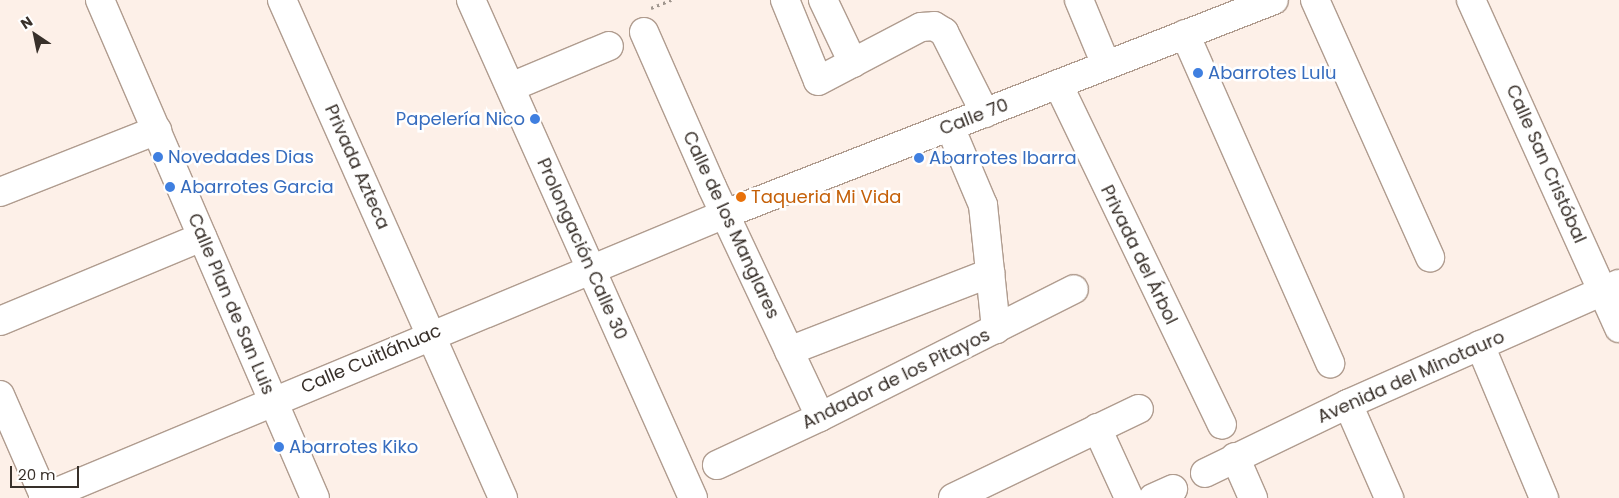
<!DOCTYPE html>
<meta charset="utf-8">
<style>
body{margin:0}
#map{position:relative;width:1619px;height:498px;overflow:hidden;background:#fdf0e8;font-family:Poppins,sans-serif}
div>[style]{position:absolute}
.path>*{height:3px;margin-top:-1.5px;transform-origin:0;background:repeating-linear-gradient(90deg,#a0968e 0 2.5px,transparent 0 6.5px)}
.roads{filter:drop-shadow(1px 0 #b09c8f) drop-shadow(-1px 0 #b09c8f) drop-shadow(0 1px #b09c8f) drop-shadow(0 -1px #b09c8f)}
.minor>*{height:28px;margin:-14px;padding:0 14px;transform-origin:14px;border-radius:14px;background:#fff}
.dots>*{width:14px;height:14px;translate:-50% -50%;box-sizing:border-box;border:2px solid #fff;border-radius:50%}
span{translate:-50% -50%;white-space:nowrap;text-align:center;line-height:1.15;-webkit-text-stroke:5px #fff;paint-order:stroke}
.shop-label{font-size:18px;color:#366cbe}
.left{translate:0 -50%;text-align:left}
.right{translate:-100% -50%;text-align:right}
.street-label{font-size:18px;color:#38302a}
.food-label{font-size:18px;color:#c56008}
.north{position:absolute;left:10px;top:10px;width:50px;height:50px;-webkit-text-stroke:4px #fff;paint-order:stroke;rotate:326deg;font-size:14px;font-weight:700;line-height:20px;text-align:center;color:#38302a}
.north::after{content:'';display:block;margin:auto;width:18px;height:22px;background:#38302a;clip-path:polygon(50% 0,100% 100%,50% 72%,0 100%)}
.scale{position:absolute;left:10px;top:466px;width:69px;height:22px;box-sizing:border-box;border:2px solid #38302a;border-top:0;padding-left:6px;font-size:15px;line-height:18px;white-space:nowrap;color:#38302a;-webkit-text-stroke:4px #fff;paint-order:stroke}
</style>
<div id="map">
<div class="path">
<i style="left:651px;top:8px;width:22px;rotate:-22deg"></i>
</div>
<div class="roads">
<div class="minor">
<i style="left:100px;top:0;width:542px;rotate:66.65deg"></i>
<i style="left:282px;top:0;width:545px;rotate:66.07deg"></i>
<i style="left:471px;top:0;width:545px;rotate:65.97deg"></i>
<i style="left:785px;top:0;width:87px;rotate:67.8deg"></i>
<i style="left:818px;top:81px;width:116px;rotate:-27.7deg"></i>
<i style="left:921px;top:27px;width:13px;rotate:-4deg"></i>
<i style="left:934px;top:26px;width:12px;rotate:31deg"></i>
<i style="left:944px;top:32px;width:91px;rotate:63.2deg"></i>
<i style="left:823px;top:0;width:70px;rotate:64.5deg"></i>
<i style="left:1079px;top:0;width:70px;rotate:67.4deg"></i>
<i style="left:1315px;top:0;width:282px;rotate:65.9deg"></i>
<i style="left:1471px;top:0;width:360px;rotate:65.7deg"></i>
<i style="left:644px;top:32px;width:169px;rotate:66.3deg"></i>
<i style="left:712px;top:187px;width:254px;rotate:64.8deg"></i>
<i style="left:1185px;top:34px;width:360px;rotate:66.2deg"></i>
<i style="left:1058px;top:84px;width:378px;rotate:64.3deg"></i>
<i style="left:511px;top:87px;width:106px;rotate:-22.7deg"></i>
<i style="left:950px;top:127px;width:85px;rotate:67.1deg"></i>
<i style="left:983px;top:205px;width:125px;rotate:84deg"></i>
<i style="left:0;top:192px;width:169px;rotate:-21.5deg"></i>
<i style="left:0;top:321px;width:219px;rotate:-22.6deg"></i>
<i style="left:1480px;top:345px;width:166px;rotate:67.3deg"></i>
<i style="left:789px;top:351px;width:216px;rotate:-21.2deg"></i>
<i style="left:0;top:395px;width:112px;rotate:66.4deg"></i>
<i style="left:1348px;top:404px;width:103px;rotate:66.4deg"></i>
<i style="left:1097px;top:428px;width:77px;rotate:65.4deg"></i>
<i style="left:1235px;top:457px;width:45px;rotate:66.3deg"></i>
<i style="left:717px;top:465px;width:114px;rotate:-25deg"></i>
<i style="left:820px;top:417px;width:284px;rotate:-26.7deg"></i>
<i style="left:1205px;top:473px;width:159px;rotate:-25.8deg"></i>
<i style="left:1348px;top:404px;width:296px;rotate:-23.9deg"></i>
<i style="left:43px;top:498px;width:739px;rotate:-22.61deg"></i>
<i style="left:725px;top:214px;width:589px;rotate:-21.3deg"></i>
<i style="left:953px;top:498px;width:206px;rotate:-25.6deg"></i>
<i style="left:1153px;top:498px;width:22px;rotate:-24deg"></i>
</div>
</div>
<div class="dots">
<i style="left:1198px;top:73px;background:#3f7fe0"></i>
<i style="left:535px;top:119px;background:#3f7fe0"></i>
<i style="left:158px;top:157px;background:#3f7fe0"></i>
<i style="left:919px;top:158px;background:#3f7fe0"></i>
<i style="left:170px;top:187px;background:#3f7fe0"></i>
<i style="left:741px;top:197px;background:#e8710a"></i>
<i style="left:279px;top:447px;background:#3f7fe0"></i>
</div>
<div class="shop-label">
<span class="left" style="left:1208px;top:73px">Abarrotes Lulu</span>
<span class="right" style="left:525px;top:119px">Papelería Nico</span>
<span class="left" style="left:168px;top:157px">Novedades Dias</span>
<span class="left" style="left:929px;top:158px">Abarrotes Ibarra</span>
<span class="left" style="left:180px;top:187px">Abarrotes Garcia</span>
<span class="left" style="left:289px;top:447px">Abarrotes Kiko</span>
</div>
<div class="street-label">
<span style="left:974px;top:117px;rotate:-21deg">Calle 70</span>
<span style="left:1546px;top:164px;rotate:66deg">Calle San Cristóbal</span>
<span style="left:357px;top:167px;rotate:66deg">Privada Azteca</span>
<span style="left:731px;top:225px;rotate:65deg">Calle de los Manglares</span>
<span style="left:582px;top:249px;rotate:66deg">Prolongación Calle 30</span>
<span style="left:1139px;top:255px;rotate:64deg">Privada del Árbol</span>
<span style="left:231px;top:304px;rotate:67deg">Calle Plan de San Luis</span>
<span style="left:371px;top:359px;rotate:-23deg">Calle Cuitláhuac</span>
<span style="left:1411px;top:377px;rotate:-24deg">Avenida del Minotauro</span>
<span style="left:896px;top:379px;rotate:-26deg">Andador de los Pitayos</span>
</div>
<div class="food-label">
<span class="left" style="left:751px;top:197px">Taqueria Mi Vida</span>
</div>
<div class="north">N</div>
<div class="scale">20 m</div>
</div>
